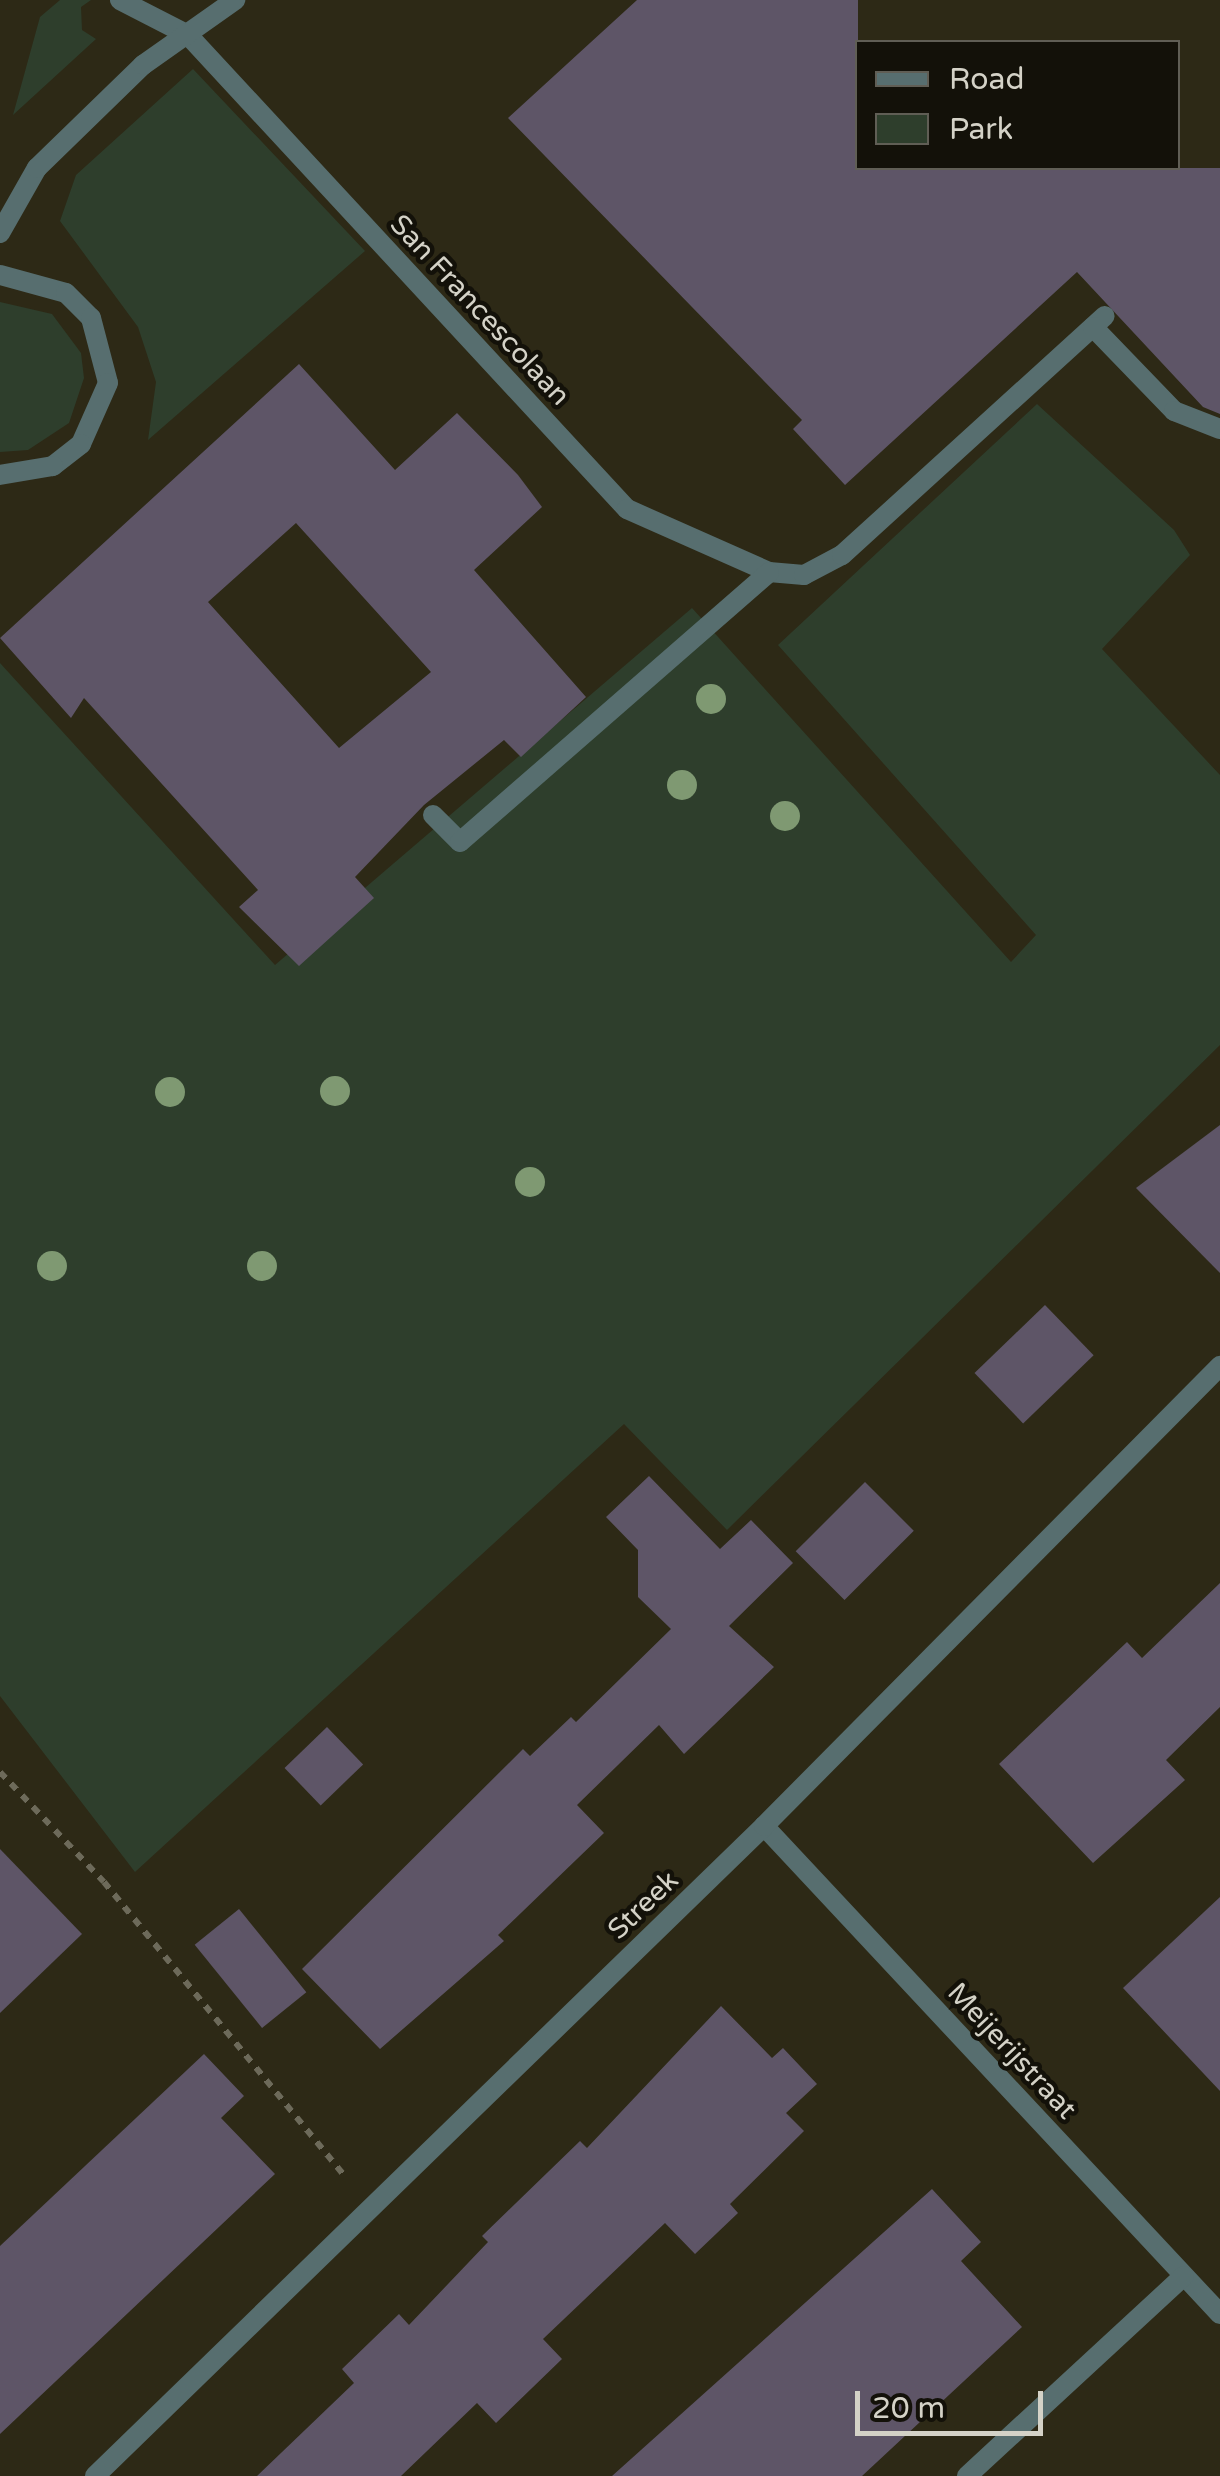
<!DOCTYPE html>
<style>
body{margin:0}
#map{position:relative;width:1220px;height:2476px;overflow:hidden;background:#2d2916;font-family:"Varela Round",sans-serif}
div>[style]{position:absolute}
.green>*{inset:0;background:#2e3e2c}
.building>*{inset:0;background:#5e5567;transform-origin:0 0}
.path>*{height:6px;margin-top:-3px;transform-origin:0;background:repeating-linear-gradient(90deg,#6d6a5a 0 8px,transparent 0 16px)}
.lane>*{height:20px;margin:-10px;padding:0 10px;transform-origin:10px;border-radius:10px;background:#576e6f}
.street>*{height:20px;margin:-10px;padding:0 10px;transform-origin:10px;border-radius:10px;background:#576e6f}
.trees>*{width:30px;height:30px;margin:-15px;border-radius:50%;background:#7f9972}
span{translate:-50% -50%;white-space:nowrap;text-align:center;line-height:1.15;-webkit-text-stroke:9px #131109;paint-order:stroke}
.street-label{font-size:28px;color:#d4d2c7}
.legend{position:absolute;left:855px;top:40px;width:325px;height:130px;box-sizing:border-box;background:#131109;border:2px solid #605e55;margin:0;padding:12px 18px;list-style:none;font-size:30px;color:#d4d2c7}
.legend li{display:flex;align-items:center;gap:20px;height:50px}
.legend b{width:50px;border:2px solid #605e55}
.scale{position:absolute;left:855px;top:2391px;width:188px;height:45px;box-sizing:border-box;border:5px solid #d4d2c7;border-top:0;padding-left:12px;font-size:30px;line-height:35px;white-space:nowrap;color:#d4d2c7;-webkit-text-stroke:8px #131109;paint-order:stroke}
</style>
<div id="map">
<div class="green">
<i style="clip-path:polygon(60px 0,91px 0,81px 7px,82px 30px,96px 39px,13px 115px,40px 17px)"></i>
<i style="clip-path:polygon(193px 69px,365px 251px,148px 440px,156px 382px,138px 327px,60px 221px,76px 175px)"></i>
<i style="clip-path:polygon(0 302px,52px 314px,81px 353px,84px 378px,69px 423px,28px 450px,0 452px)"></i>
<i style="clip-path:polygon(1037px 404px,1174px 530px,1190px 555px,1102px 649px,1220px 775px,1220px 1045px,727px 1530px,624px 1424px,135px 1872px,0 1696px,0 663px,275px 965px,692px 608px,1011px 962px,1036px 935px,778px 645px)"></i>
</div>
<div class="building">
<i style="clip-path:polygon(637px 0,858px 0,858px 168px,1220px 168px,1220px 414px,1203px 407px,1077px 272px,845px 485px,793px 429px,802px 420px,508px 118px)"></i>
<i style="clip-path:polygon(evenodd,299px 364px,395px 470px,457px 413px,518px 475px,542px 507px,474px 570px,586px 697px,521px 757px,504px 740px,424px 805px,355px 877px,374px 898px,299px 966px,239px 907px,258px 890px,84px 698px,71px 718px,0 638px,299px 364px,296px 523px,431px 672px,339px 748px,208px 602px,296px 523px)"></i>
<i style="clip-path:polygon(1220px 1125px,1220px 1273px,1136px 1188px)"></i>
<i style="left:1045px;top:1305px;width:70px;height:98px;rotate:46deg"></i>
<i style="clip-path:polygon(649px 1476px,720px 1549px,751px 1520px,793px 1563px,729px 1626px,774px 1667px,684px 1754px,659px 1725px,577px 1805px,604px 1833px,498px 1935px,504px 1941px,380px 2049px,302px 1969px,523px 1749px,530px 1756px,571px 1717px,576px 1722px,671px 1629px,638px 1597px,638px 1550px,606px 1517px)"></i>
<i style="left:865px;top:1482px;width:69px;height:98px;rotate:45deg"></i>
<i style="clip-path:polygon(1220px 1583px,1220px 1707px,1166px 1760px,1185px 1780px,1093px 1863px,999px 1764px,1127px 1642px,1142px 1658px)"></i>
<i style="left:327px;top:1727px;width:52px;height:59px;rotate:46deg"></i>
<i style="clip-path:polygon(0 1849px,82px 1934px,0 2013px)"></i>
<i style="clip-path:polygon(1220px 1897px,1220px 2091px,1123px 1988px)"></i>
<i style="left:239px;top:1909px;width:107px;height:57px;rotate:51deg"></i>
<i style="clip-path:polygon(721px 2006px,772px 2058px,783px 2048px,817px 2084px,786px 2113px,804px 2131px,730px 2204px,738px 2213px,695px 2254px,665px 2223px,543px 2339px,562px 2359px,496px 2423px,477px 2403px,401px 2476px,257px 2476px,354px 2383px,342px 2369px,399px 2314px,409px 2325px,488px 2242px,482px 2236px,580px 2141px,587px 2148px)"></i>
<i style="clip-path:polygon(204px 2054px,244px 2096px,221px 2118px,275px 2174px,0 2434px,0 2246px)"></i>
<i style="clip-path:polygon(932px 2189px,981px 2242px,961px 2261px,1022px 2327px,862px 2476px,612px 2476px)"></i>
</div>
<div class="path">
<i style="left:0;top:1772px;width:151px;rotate:46.6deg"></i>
<i style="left:104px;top:1882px;width:377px;rotate:50.7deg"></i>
</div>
<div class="lane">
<i style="left:120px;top:0;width:76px;rotate:27.2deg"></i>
<i style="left:188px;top:35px;width:646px;rotate:47.2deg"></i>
<i style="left:627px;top:509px;width:155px;rotate:23.9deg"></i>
<i style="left:769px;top:572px;width:35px;rotate:5deg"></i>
<i style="left:804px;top:575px;width:43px;rotate:-27.8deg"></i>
<i style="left:842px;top:555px;width:355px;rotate:-42.3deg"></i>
<i style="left:1093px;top:327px;width:117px;rotate:46deg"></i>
<i style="left:1174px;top:411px;width:49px;rotate:21.4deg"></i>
<i style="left:433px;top:815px;width:38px;rotate:45deg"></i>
<i style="left:460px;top:842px;width:410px;rotate:-41.1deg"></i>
</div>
<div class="street">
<i style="left:0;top:233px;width:75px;rotate:-60.4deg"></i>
<i style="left:37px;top:168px;width:148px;rotate:-44.2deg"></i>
<i style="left:143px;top:65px;width:113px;rotate:-35.2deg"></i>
<i style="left:0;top:275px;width:68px;rotate:15.3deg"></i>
<i style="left:66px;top:293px;width:35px;rotate:45deg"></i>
<i style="left:91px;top:318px;width:67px;rotate:75.3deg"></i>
<i style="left:108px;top:383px;width:67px;rotate:113.9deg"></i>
<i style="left:81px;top:444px;width:36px;rotate:142deg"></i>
<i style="left:53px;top:466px;width:54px;rotate:170.4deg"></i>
<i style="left:764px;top:1826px;width:668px;rotate:46.94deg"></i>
<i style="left:95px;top:2476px;width:933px;rotate:-44.17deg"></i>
<i style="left:764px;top:1826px;width:648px;rotate:-45.25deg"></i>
<i style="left:967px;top:2476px;width:295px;rotate:-42.7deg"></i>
</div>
<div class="trees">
<i style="left:711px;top:699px"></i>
<i style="left:682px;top:785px"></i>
<i style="left:785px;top:816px"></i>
<i style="left:335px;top:1091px"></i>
<i style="left:170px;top:1092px"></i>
<i style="left:530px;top:1182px"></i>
<i style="left:52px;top:1266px"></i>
<i style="left:262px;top:1266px"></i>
</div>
<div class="street-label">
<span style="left:480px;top:310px;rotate:47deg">San Francescolaan</span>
<span style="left:643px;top:1905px;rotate:-44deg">Streek</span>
<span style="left:1012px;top:2051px;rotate:47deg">Meijerijstraat</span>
</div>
<ul class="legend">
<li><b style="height:12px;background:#576e6f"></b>Road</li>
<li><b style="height:28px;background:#2e3e2c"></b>Park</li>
</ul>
<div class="scale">20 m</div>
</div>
